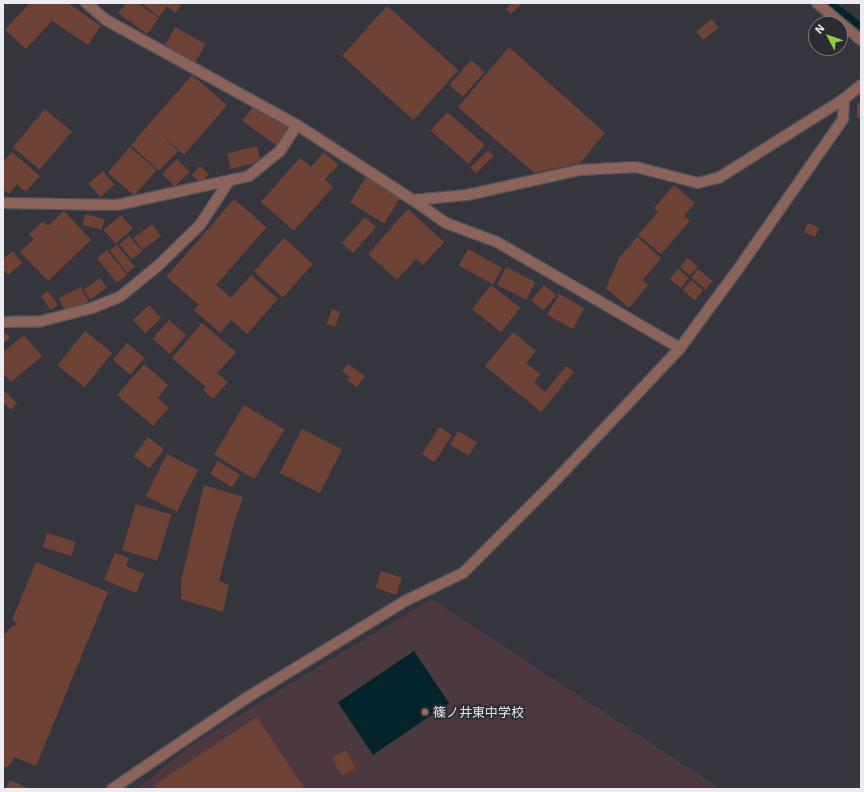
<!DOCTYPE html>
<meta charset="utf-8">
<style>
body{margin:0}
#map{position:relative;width:864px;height:792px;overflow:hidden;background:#35363d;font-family:"Exo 2","Noto Sans JP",sans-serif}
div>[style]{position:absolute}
.education>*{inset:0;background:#4c383f}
.water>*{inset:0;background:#03242b;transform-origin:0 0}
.stream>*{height:7px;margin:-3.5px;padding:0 3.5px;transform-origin:3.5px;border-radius:3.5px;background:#03242b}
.building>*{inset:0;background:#6e4135;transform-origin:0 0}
.roads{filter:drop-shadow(1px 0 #52535a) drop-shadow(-1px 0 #52535a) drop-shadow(0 1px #52535a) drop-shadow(0 -1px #52535a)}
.street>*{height:10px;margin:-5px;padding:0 5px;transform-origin:5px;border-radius:5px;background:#8c6359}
.dots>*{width:11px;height:11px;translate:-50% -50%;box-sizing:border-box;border:2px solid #2b2c33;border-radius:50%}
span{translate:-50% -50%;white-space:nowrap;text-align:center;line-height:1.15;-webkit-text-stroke:3.5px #2b2c33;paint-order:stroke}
.poi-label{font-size:13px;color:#ecedf2}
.left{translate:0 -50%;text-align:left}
.frame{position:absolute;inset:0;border:4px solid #ecedf2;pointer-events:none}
.north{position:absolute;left:808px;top:16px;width:40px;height:40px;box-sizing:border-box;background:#2b2c33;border:1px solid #78797f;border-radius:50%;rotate:311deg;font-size:11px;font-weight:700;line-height:16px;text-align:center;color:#ecedf2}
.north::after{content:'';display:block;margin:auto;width:14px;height:18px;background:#8ece43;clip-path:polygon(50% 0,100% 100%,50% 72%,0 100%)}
</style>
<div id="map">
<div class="education">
<i style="clip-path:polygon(432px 599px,721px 789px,136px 789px,189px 747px,303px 676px)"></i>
</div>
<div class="water">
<i style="left:414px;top:651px;width:63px;height:92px;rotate:56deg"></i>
</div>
<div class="stream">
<i style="left:830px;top:3px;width:39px;rotate:37deg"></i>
</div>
<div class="building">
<i style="clip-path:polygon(30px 3px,68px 3px,101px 26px,88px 45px,52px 21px,26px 49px,5px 30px)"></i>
<i style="clip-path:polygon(126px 3px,138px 3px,159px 18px,147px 34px,118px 13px)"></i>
<i style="clip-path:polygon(142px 3px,183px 3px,175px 13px,167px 6px,159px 17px)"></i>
<i style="clip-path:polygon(512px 3px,522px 3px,511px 14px,506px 9px)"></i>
<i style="left:387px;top:6px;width:96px;height:67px;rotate:42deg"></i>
<i style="left:712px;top:19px;width:11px;height:20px;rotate:52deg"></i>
<i style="left:175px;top:27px;width:35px;height:23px;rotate:29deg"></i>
<i style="clip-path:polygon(509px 47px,605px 133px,580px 163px,534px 173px,458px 107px)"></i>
<i style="left:471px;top:60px;width:18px;height:33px;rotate:41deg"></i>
<i style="clip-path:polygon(192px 75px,227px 105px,184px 155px,160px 133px,178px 151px,159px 171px,131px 145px)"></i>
<i style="left:857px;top:103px;width:4px;height:15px"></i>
<i style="left:255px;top:104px;width:44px;height:21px;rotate:36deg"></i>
<i style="left:45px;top:109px;width:35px;height:50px;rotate:40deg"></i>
<i style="left:447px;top:112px;width:50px;height:25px;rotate:41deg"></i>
<i style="left:257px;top:146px;width:16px;height:31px;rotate:76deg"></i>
<i style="left:130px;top:147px;width:35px;height:34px;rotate:41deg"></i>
<i style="left:488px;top:150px;width:8px;height:25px;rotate:45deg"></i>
<i style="clip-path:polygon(12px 152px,40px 176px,26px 192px,17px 184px,9px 194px,3px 189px,3px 162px)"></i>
<i style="clip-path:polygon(324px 152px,338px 165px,325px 179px,333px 187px,294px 231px,261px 202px,300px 158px,311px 167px)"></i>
<i style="left:177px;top:159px;width:18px;height:21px;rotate:45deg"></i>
<i style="left:200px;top:166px;width:12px;height:12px;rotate:42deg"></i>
<i style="left:103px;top:171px;width:18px;height:19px;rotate:49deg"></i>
<i style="left:366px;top:177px;width:40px;height:30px;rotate:32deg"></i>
<i style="clip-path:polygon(674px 185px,695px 203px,684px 216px,690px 221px,661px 254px,638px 235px,658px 212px,654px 208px)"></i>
<i style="left:234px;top:199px;width:43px;height:103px;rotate:41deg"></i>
<i style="clip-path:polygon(408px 209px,444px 242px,423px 265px,416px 259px,397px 280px,368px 254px)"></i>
<i style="clip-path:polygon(64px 211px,91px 240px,48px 281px,20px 252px,34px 239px,29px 234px,43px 221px,48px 226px)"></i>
<i style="left:85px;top:214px;width:20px;height:11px;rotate:15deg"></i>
<i style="left:121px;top:215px;width:18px;height:23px;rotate:49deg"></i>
<i style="left:365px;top:217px;width:15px;height:35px;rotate:42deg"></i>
<i style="left:808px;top:223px;width:12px;height:10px;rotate:24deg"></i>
<i style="left:152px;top:224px;width:15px;height:23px;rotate:53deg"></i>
<i style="left:129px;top:236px;width:20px;height:13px;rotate:49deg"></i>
<i style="clip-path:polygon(637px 237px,661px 258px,643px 280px,648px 285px,629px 308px,606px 288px,619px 258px)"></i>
<i style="left:284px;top:238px;width:39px;height:45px;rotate:42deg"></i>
<i style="clip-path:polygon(117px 245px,135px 267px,127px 273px,110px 250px)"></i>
<i style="left:468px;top:249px;width:39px;height:19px;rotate:29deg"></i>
<i style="left:107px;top:250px;width:32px;height:13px;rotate:51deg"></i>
<i style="clip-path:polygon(13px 251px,22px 263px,8px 275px,3px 269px,3px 259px)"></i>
<i style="left:688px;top:258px;width:13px;height:12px;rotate:42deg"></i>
<i style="left:506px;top:267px;width:33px;height:20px;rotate:27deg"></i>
<i style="left:678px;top:269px;width:14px;height:13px;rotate:39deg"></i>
<i style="left:698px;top:269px;width:19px;height:11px;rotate:39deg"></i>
<i style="clip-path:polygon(251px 275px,278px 299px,247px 334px,231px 320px,220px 333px,194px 310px,216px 285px,231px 298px)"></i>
<i style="left:100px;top:278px;width:12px;height:20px;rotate:55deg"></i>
<i style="left:691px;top:280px;width:16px;height:13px;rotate:40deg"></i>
<i style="left:491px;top:285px;width:37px;height:31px;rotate:38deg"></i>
<i style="left:544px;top:285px;width:16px;height:20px;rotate:40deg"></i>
<i style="left:81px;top:287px;width:16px;height:25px;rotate:63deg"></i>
<i style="left:48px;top:291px;width:17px;height:9px;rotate:54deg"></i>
<i style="left:559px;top:294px;width:29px;height:24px;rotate:29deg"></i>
<i style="left:149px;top:305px;width:18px;height:22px;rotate:47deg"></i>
<i style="left:332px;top:309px;width:9px;height:16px;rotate:21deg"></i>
<i style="left:169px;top:320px;width:23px;height:25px;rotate:41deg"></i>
<i style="clip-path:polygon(202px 323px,236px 352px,217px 373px,228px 382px,213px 399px,203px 390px,206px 387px,172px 358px)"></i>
<i style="clip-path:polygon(3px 331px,10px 337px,3px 344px)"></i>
<i style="left:85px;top:331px;width:35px;height:44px;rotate:39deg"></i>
<i style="clip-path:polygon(513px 332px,536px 351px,526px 363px,540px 374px,534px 382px,545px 392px,566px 366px,574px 372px,541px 412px,485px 366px)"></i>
<i style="clip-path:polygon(24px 335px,42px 356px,11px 382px,3px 373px,3px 352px)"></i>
<i style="left:127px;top:343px;width:23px;height:22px;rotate:40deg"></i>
<i style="clip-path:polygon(144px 364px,168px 385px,158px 398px,169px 408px,153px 426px,117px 395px)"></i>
<i style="clip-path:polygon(348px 364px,365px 376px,357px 387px,347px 380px,350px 377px,342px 371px)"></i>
<i style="clip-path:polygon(4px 391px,17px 403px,11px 410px,3px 402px)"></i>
<i style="left:244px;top:405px;width:47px;height:58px;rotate:31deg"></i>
<i style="left:439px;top:427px;width:15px;height:32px;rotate:32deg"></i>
<i style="left:302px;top:429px;width:45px;height:49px;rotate:27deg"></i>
<i style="left:458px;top:431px;width:22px;height:16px;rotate:30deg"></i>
<i style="left:148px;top:437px;width:20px;height:24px;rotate:37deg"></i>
<i style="left:167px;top:454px;width:35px;height:47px;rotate:27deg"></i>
<i style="left:218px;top:461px;width:26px;height:15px;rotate:32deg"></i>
<i style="clip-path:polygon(204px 485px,243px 497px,233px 526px,219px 581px,229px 585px,223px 612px,181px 599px,181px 581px)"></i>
<i style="left:136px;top:504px;width:37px;height:48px;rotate:17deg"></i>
<i style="left:47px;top:533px;width:30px;height:15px;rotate:17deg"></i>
<i style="clip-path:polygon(115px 553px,129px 558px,126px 566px,144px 574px,136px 593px,104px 580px)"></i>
<i style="clip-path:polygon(36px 562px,108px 592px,36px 766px,15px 757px,8px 766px,3px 768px,3px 636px,13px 625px,16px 626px,17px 623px,12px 620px)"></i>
<i style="left:381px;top:571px;width:22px;height:18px;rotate:18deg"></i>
<i style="clip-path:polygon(257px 717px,305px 789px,157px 789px,154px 785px)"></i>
<i style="left:346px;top:750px;width:21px;height:16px;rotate:62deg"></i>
<i style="clip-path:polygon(10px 780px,30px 789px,6px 789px)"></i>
</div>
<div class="roads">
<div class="street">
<i style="left:86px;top:3px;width:26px;rotate:40deg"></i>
<i style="left:106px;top:20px;width:218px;rotate:28.8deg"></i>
<i style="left:297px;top:125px;width:138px;rotate:32.9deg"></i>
<i style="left:413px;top:200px;width:54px;rotate:-5.3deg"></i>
<i style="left:467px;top:195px;width:116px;rotate:-12.5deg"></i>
<i style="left:580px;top:170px;width:56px;rotate:-3.1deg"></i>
<i style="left:636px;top:167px;width:64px;rotate:14.5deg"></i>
<i style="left:698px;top:183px;width:23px;rotate:-15deg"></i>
<i style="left:720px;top:177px;width:146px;rotate:-32.2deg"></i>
<i style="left:844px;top:99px;width:22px;rotate:-39deg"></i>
<i style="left:817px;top:3px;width:57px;rotate:40.1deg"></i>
<i style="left:413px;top:200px;width:40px;rotate:34.9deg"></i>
<i style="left:446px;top:223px;width:54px;rotate:20.4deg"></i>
<i style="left:497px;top:242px;width:211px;rotate:30.1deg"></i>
<i style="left:3px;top:203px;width:114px;rotate:1deg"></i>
<i style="left:117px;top:205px;width:135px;rotate:-12.4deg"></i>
<i style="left:249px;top:176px;width:40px;rotate:-39deg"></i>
<i style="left:280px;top:151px;width:31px;rotate:-57deg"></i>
<i style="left:3px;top:322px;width:39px;rotate:-1deg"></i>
<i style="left:42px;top:321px;width:52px;rotate:-14.6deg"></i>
<i style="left:92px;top:308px;width:31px;rotate:-22deg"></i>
<i style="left:121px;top:296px;width:50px;rotate:-39.4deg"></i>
<i style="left:160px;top:264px;width:56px;rotate:-44.3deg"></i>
<i style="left:200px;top:225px;width:53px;rotate:-56.6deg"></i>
<i style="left:112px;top:789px;width:164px;rotate:-34.1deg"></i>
<i style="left:248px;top:697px;width:186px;rotate:-31.4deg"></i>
<i style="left:407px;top:600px;width:62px;rotate:-25.7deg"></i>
<i style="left:463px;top:573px;width:127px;rotate:-45deg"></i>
<i style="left:553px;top:483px;width:185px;rotate:-46.7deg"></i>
<i style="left:680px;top:348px;width:94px;rotate:-53.6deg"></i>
<i style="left:736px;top:272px;width:187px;rotate:-55deg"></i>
<i style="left:843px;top:119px;width:20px;rotate:-87deg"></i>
</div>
</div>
<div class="dots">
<i style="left:425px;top:712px;background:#8d6e63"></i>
</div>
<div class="poi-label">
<span class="left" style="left:433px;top:712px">篠ノ井東中学校</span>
</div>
<div class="frame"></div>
<div class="north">N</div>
</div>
